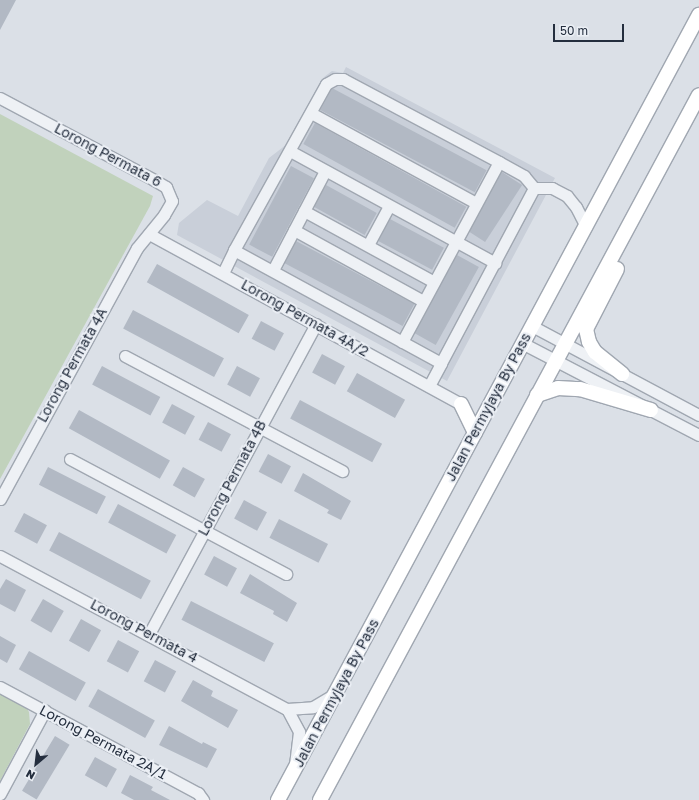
<!DOCTYPE html>
<style>
body{margin:0}
#map{position:relative;width:699px;height:800px;overflow:hidden;background:#dbe0e7;font-family:"Golos Text",sans-serif}
div>[style]{position:absolute}
.built>*{inset:0;background:#c9cfd9}
.green>*{inset:0;background:#c1d2bc}
.building>*{inset:0;background:#b2b9c4;transform-origin:0 0}
.roads{filter:drop-shadow(1px 0 #a0a7b1) drop-shadow(-1px 0 #a0a7b1) drop-shadow(0 1px #a0a7b1) drop-shadow(0 -1px #a0a7b1)}
.minor>*{height:11px;margin:-5.5px;padding:0 5.5px;transform-origin:5.5px;border-radius:5.5px;background:#eef1f5}
.major>*{height:14px;margin:-7px;padding:0 7px;transform-origin:7px;border-radius:7px;background:#fff}
span{translate:-50% -50%;white-space:nowrap;text-align:center;line-height:1.15;-webkit-text-stroke:4px #ebeff5;paint-order:stroke}
.street-label{font-size:14px;color:#242e3e}
.north{position:absolute;left:16px;top:744px;width:40px;height:40px;-webkit-text-stroke:3px #ebeff5;paint-order:stroke;rotate:208deg;font-size:11px;font-weight:700;line-height:16px;text-align:center;color:#242e3e}
.north::after{content:'';display:block;margin:auto;width:14px;height:18px;background:#242e3e;clip-path:polygon(50% 0,100% 100%,50% 72%,0 100%)}
.scale{position:absolute;left:553px;top:24px;width:71px;height:18px;box-sizing:border-box;border:2px solid #242e3e;border-top:0;padding-left:5px;font-size:12px;line-height:14px;white-space:nowrap;color:#242e3e;-webkit-text-stroke:3px #ebeff5;paint-order:stroke}
</style>
<div id="map">
<div class="built">
<i style="clip-path:polygon(346px 67px,555px 178px,447px 381px,177px 235px,179px 223px,207px 200px,238px 216px,269px 158px,291px 141px,324px 77px,332px 71px,343px 73px)"></i>
</div>
<div class="green">
<i style="clip-path:polygon(0 114px,153px 196px,150px 206px,0 479px)"></i>
<i style="clip-path:polygon(0 690px,23px 702px,29px 712px,30px 724px,0 781px)"></i>
</div>
<div class="building">
<i style="clip-path:polygon(0 0,16px 0,0 30px)"></i>
<i style="left:332px;top:88px;width:175px;height:25px;rotate:28deg"></i>
<i style="left:315px;top:123px;width:173px;height:24px;rotate:29deg"></i>
<i style="left:291px;top:166px;width:26px;height:89px;rotate:28deg"></i>
<i style="left:502px;top:172px;width:24px;height:68px;rotate:33deg"></i>
<i style="left:326px;top:185px;width:58px;height:25px;rotate:29deg"></i>
<i style="left:390px;top:219px;width:61px;height:25px;rotate:28deg"></i>
<i style="left:296px;top:241px;width:134px;height:25px;rotate:28deg"></i>
<i style="left:457px;top:255px;width:25px;height:89px;rotate:29deg"></i>
<i style="left:157px;top:264px;width:105px;height:21px;rotate:29deg"></i>
<i style="left:133px;top:310px;width:103px;height:21px;rotate:28deg"></i>
<i style="left:261px;top:321px;width:26px;height:20px;rotate:28deg"></i>
<i style="left:322px;top:354px;width:26px;height:21px;rotate:28deg"></i>
<i style="left:102px;top:366px;width:66px;height:21px;rotate:28deg"></i>
<i style="left:237px;top:366px;width:26px;height:21px;rotate:28deg"></i>
<i style="left:357px;top:373px;width:55px;height:21px;rotate:29deg"></i>
<i style="left:300px;top:400px;width:93px;height:21px;rotate:28deg"></i>
<i style="left:172px;top:404px;width:26px;height:21px;rotate:28deg"></i>
<i style="left:79px;top:410px;width:104px;height:21px;rotate:29deg"></i>
<i style="left:208px;top:422px;width:26px;height:20px;rotate:28deg"></i>
<i style="left:268px;top:454px;width:26px;height:20px;rotate:28deg"></i>
<i style="left:48px;top:467px;width:65px;height:20px;rotate:27deg"></i>
<i style="left:183px;top:467px;width:25px;height:21px;rotate:29deg"></i>
<i style="clip-path:polygon(303px 473px,351px 501px,341px 520px,327px 513px,329px 510px,294px 491px)"></i>
<i style="left:244px;top:500px;width:26px;height:21px;rotate:28deg"></i>
<i style="left:118px;top:504px;width:66px;height:21px;rotate:28deg"></i>
<i style="left:24px;top:513px;width:26px;height:21px;rotate:28deg"></i>
<i style="left:279px;top:519px;width:55px;height:21px;rotate:27deg"></i>
<i style="left:59px;top:532px;width:104px;height:21px;rotate:28deg"></i>
<i style="left:214px;top:556px;width:26px;height:21px;rotate:28deg"></i>
<i style="clip-path:polygon(250px 574px,297px 603px,287px 622px,273px 614px,274px 611px,240px 593px)"></i>
<i style="clip-path:polygon(6px 579px,26px 590px,15px 612px,0 604px,0 589px)"></i>
<i style="left:43px;top:599px;width:24px;height:25px;rotate:30deg"></i>
<i style="left:191px;top:601px;width:93px;height:21px;rotate:27deg"></i>
<i style="left:81px;top:619px;width:23px;height:25px;rotate:29deg"></i>
<i style="clip-path:polygon(0 636px,16px 645px,7px 663px,0 659px)"></i>
<i style="left:118px;top:640px;width:24px;height:24px;rotate:28deg"></i>
<i style="left:29px;top:651px;width:65px;height:21px;rotate:29deg"></i>
<i style="left:155px;top:660px;width:24px;height:24px;rotate:28deg"></i>
<i style="clip-path:polygon(193px 680px,213px 691px,211px 696px,238px 710px,228px 728px,181px 701px)"></i>
<i style="left:98px;top:689px;width:65px;height:20px;rotate:29deg"></i>
<i style="clip-path:polygon(169px 726px,202px 744px,203px 742px,217px 749px,207px 768px,159px 745px)"></i>
<i style="left:55px;top:736px;width:17px;height:64px;rotate:31deg"></i>
<i style="left:95px;top:757px;width:25px;height:21px;rotate:29deg"></i>
<i style="clip-path:polygon(130px 775px,153px 787px,151px 790px,170px 800px,134px 800px,121px 793px)"></i>
</div>
<div class="roads">
<div class="minor">
<i style="left:0;top:98px;width:174px;rotate:28deg"></i>
<i style="left:154px;top:180px;width:14px;rotate:30deg"></i>
<i style="left:166px;top:187px;width:15px;rotate:67deg"></i>
<i style="left:172px;top:201px;width:16px;rotate:120deg"></i>
<i style="left:164px;top:215px;width:43px;rotate:129.3deg"></i>
<i style="left:137px;top:248px;width:286px;rotate:118.6deg"></i>
<i style="left:311px;top:113px;width:188px;rotate:28.6deg"></i>
<i style="left:290px;top:151px;width:234px;rotate:28.6deg"></i>
<i style="left:534px;top:188px;width:18px"></i>
<i style="left:552px;top:188px;width:17px;rotate:28deg"></i>
<i style="left:567px;top:196px;width:14px;rotate:51deg"></i>
<i style="left:576px;top:207px;width:22px;rotate:63deg"></i>
<i style="left:304px;top:211px;width:148px;rotate:28.6deg"></i>
<i style="left:294px;top:230px;width:147px;rotate:28.8deg"></i>
<i style="left:149px;top:234px;width:355px;rotate:28.6deg"></i>
<i style="left:368px;top:245px;width:44px;rotate:-61.7deg"></i>
<i style="left:273px;top:270px;width:112px;rotate:-62.3deg"></i>
<i style="left:223px;top:273px;width:25px;rotate:-64deg"></i>
<i style="left:234px;top:250px;width:190px;rotate:-61deg"></i>
<i style="left:326px;top:84px;width:10px;rotate:-29deg"></i>
<i style="left:335px;top:79px;width:8px"></i>
<i style="left:343px;top:79px;width:177px;rotate:28deg"></i>
<i style="left:499px;top:162px;width:29px;rotate:29deg"></i>
<i style="left:524px;top:176px;width:16px;rotate:50deg"></i>
<i style="left:534px;top:188px;width:198px;rotate:118deg"></i>
<i style="left:441px;top:363px;width:236px;rotate:-151.4deg"></i>
<i style="left:532px;top:326px;width:189px;rotate:28.1deg"></i>
<i style="left:402px;top:342px;width:204px;rotate:-61.7deg"></i>
<i style="left:522px;top:343px;width:199px;rotate:27.5deg"></i>
<i style="left:125px;top:356px;width:246px;rotate:27.9deg"></i>
<i style="left:429px;top:386px;width:26px;rotate:-62deg"></i>
<i style="left:70px;top:459px;width:245px;rotate:28deg"></i>
<i style="left:0;top:556px;width:325px;rotate:28.1deg"></i>
<i style="left:287px;top:709px;width:26px;rotate:62deg"></i>
<i style="left:299px;top:732px;width:33px;rotate:97deg"></i>
<i style="left:149px;top:634px;width:352px;rotate:-61.7deg"></i>
<i style="left:0;top:687px;width:225px;rotate:28.2deg"></i>
<i style="left:198px;top:793px;width:9px;rotate:54deg"></i>
<i style="left:287px;top:709px;width:26px;rotate:-4deg"></i>
<i style="left:313px;top:707px;width:26px;rotate:-31deg"></i>
<i style="left:0;top:794px;width:95px;rotate:-61.8deg"></i>
</div>
<div class="major">
<i style="left:617px;top:269px;width:68px;rotate:117.3deg"></i>
<i style="left:586px;top:329px;width:13px;rotate:77deg"></i>
<i style="left:589px;top:342px;width:12px;rotate:59deg"></i>
<i style="left:595px;top:352px;width:35px;rotate:39deg"></i>
<i style="left:537px;top:395px;width:22px;rotate:-18deg"></i>
<i style="left:558px;top:388px;width:22px;rotate:3deg"></i>
<i style="left:580px;top:389px;width:74px;rotate:16.5deg"></i>
<i style="left:461px;top:404px;width:32px;rotate:64deg"></i>
<i style="left:278px;top:800px;width:891px;rotate:-61.8deg"></i>
<i style="left:320px;top:800px;width:800px;rotate:-61.74deg"></i>
</div>
</div>
<div class="street-label">
<span style="left:108px;top:155px;rotate:28deg">Lorong Permata 6</span>
<span style="left:305px;top:318px;rotate:29deg">Lorong Permata 4A/2</span>
<span style="left:72px;top:365px;rotate:-61deg">Lorong Permata 4A</span>
<span style="left:488px;top:407px;rotate:-62deg">Jalan Permyjaya By Pass</span>
<span style="left:232px;top:478px;rotate:-62deg">Lorong Permata 4B</span>
<span style="left:144px;top:631px;rotate:28deg">Lorong Permata 4</span>
<span style="left:336px;top:693px;rotate:-62deg">Jalan Permyjaya By Pass</span>
<span style="left:103px;top:742px;rotate:28deg">Lorong Permata 2A/1</span>
</div>
<div class="north">N</div>
<div class="scale">50 m</div>
</div>
